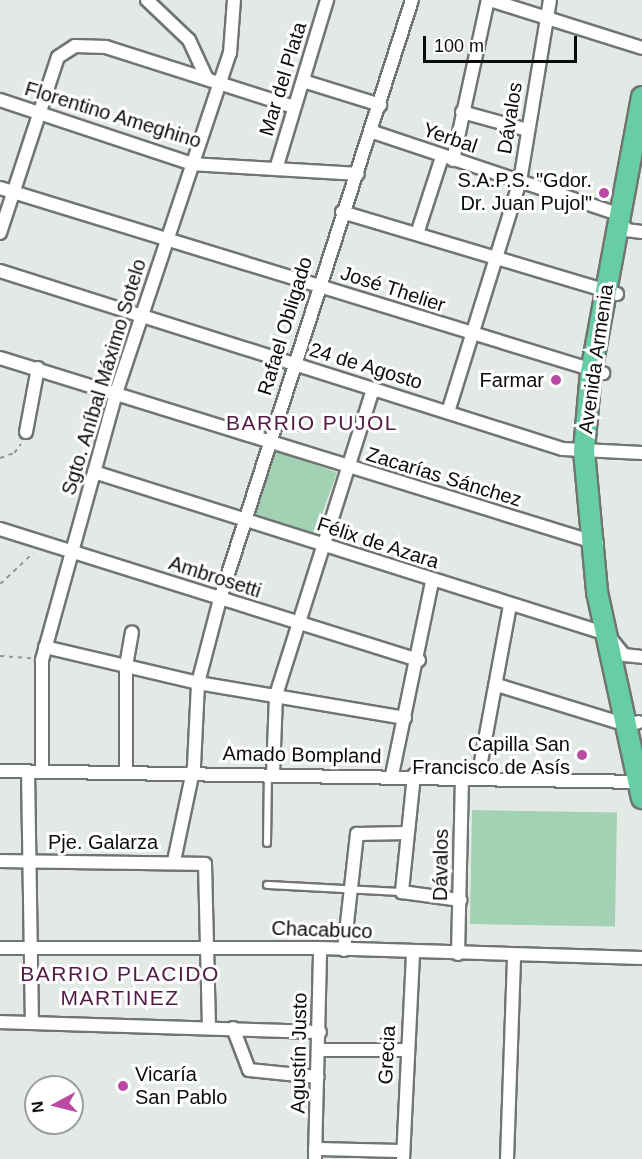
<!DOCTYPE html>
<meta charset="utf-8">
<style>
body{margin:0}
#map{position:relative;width:642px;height:1159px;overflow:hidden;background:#e3e9e5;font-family:Helvetica,sans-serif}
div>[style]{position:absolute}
.green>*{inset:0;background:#a2d1b3;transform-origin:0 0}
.path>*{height:1.5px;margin-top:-0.75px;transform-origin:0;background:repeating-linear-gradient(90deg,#939794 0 4.5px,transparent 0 9px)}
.roads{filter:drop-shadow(2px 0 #707572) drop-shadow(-2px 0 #707572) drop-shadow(0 2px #707572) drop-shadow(0 -2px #707572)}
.lane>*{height:6px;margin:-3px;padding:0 3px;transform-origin:3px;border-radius:3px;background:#fff}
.street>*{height:12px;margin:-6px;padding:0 6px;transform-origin:6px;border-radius:6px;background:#fff}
.primary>*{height:20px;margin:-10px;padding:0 10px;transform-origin:10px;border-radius:10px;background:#67cda4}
.dots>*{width:16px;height:16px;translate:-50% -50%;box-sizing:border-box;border:3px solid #fff;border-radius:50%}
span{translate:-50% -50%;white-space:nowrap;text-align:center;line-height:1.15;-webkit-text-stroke:6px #fff;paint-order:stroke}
.street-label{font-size:20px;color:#0b0d0c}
.poi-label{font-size:20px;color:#0b0d0c}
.right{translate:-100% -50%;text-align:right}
.left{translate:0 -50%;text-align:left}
.neighbourhood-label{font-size:21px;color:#521b46;letter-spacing:1.5px}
.north{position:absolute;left:24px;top:1075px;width:60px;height:60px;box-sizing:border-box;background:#fff;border:2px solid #9d9e9e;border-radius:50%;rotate:263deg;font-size:16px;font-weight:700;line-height:24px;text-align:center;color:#0b0d0c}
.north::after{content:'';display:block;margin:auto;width:21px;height:27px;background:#bb48a3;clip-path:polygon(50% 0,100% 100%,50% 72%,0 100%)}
.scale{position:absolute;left:423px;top:36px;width:154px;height:27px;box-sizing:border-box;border:3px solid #0b0d0c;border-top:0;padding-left:8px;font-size:18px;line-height:21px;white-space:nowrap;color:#0b0d0c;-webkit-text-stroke:4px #fff;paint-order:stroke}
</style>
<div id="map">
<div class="green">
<i style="left:275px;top:450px;width:66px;height:69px;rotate:20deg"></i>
<i style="left:472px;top:810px;width:145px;height:114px;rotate:1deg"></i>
</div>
<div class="path">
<i style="left:0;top:458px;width:15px;rotate:-20deg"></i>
<i style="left:14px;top:453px;width:11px;rotate:-52deg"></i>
<i style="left:0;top:584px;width:45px;rotate:-43.2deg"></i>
<i style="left:0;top:656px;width:32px;rotate:4deg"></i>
</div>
<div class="roads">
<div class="lane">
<i style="left:267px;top:843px;width:69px;rotate:-89.2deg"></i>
<i style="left:267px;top:885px;width:135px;rotate:3deg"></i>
</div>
<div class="street">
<i style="left:147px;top:0;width:58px;rotate:43.6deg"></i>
<i style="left:189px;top:40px;width:43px;rotate:65.2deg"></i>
<i style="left:490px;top:0;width:159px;rotate:17.5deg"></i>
<i style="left:303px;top:81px;width:81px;rotate:17.3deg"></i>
<i style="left:0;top:100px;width:202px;rotate:18.4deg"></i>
<i style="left:192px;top:164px;width:166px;rotate:3.4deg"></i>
<i style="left:462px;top:112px;width:68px;rotate:15.3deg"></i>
<i style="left:373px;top:132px;width:258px;rotate:18.5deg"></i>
<i style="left:618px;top:214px;width:18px;rotate:63deg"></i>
<i style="left:626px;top:230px;width:16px;rotate:7deg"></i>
<i style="left:453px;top:160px;width:164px;rotate:-77.7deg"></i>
<i style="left:276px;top:169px;width:177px;rotate:-73.2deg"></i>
<i style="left:0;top:188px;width:631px;rotate:17.06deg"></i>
<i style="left:342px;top:212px;width:287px;rotate:16.6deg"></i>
<i style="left:0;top:233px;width:185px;rotate:-71.8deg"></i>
<i style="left:58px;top:57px;width:20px;rotate:-33deg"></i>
<i style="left:75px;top:46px;width:31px;rotate:2deg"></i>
<i style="left:106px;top:47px;width:197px;rotate:17.7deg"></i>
<i style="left:417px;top:234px;width:81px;rotate:-72deg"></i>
<i style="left:0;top:271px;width:590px;rotate:17.55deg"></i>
<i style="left:563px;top:449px;width:79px;rotate:2.9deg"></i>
<i style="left:0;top:358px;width:625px;rotate:17.22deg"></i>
<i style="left:448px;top:412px;width:242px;rotate:-72.7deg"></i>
<i style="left:520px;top:181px;width:183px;rotate:-80.6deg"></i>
<i style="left:26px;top:432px;width:65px;rotate:-79.4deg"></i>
<i style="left:94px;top:472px;width:538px;rotate:17.53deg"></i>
<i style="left:607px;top:634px;width:27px;rotate:51deg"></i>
<i style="left:624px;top:655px;width:18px;rotate:6deg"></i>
<i style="left:0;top:529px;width:439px;rotate:17.4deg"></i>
<i style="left:45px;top:647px;width:157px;rotate:13.2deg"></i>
<i style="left:198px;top:683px;width:210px;rotate:9.6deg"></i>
<i style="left:497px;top:685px;width:136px;rotate:17.1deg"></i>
<i style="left:627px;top:725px;width:12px;rotate:-14deg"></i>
<i style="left:0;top:771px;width:642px;rotate:0.98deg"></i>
<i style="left:28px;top:771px;width:251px;rotate:89.1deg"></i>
<i style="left:42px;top:771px;width:111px;rotate:-90deg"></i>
<i style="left:42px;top:660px;width:277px;rotate:-74.5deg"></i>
<i style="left:116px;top:393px;width:359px;rotate:-71.5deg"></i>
<i style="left:230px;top:53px;width:53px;rotate:-85.7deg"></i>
<i style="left:126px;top:772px;width:106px;rotate:-90deg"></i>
<i style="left:126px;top:666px;width:34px;rotate:-80deg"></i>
<i style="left:273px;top:774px;width:79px;rotate:-87.8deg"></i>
<i style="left:276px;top:695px;width:321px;rotate:-72.4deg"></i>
<i style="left:392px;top:775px;width:197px;rotate:-78.3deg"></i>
<i style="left:414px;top:775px;width:118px;rotate:95.9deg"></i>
<i style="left:402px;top:892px;width:59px;rotate:7.9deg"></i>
<i style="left:478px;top:778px;width:175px;rotate:-79.5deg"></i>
<i style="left:0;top:861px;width:205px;rotate:0.8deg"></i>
<i style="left:205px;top:864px;width:162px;rotate:88.6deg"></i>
<i style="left:174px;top:861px;width:97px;rotate:-78.1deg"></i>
<i style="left:194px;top:766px;width:83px;rotate:-87.2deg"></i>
<i style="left:198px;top:683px;width:87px;rotate:-75.3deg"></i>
<i style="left:220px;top:599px;width:629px;rotate:-72.23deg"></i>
<i style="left:0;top:948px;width:320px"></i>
<i style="left:320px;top:948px;width:322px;rotate:1.8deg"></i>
<i style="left:344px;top:950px;width:117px;rotate:-83.6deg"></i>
<i style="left:357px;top:834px;width:50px;rotate:-1.1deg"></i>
<i style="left:458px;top:954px;width:177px;rotate:-88.7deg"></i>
<i style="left:0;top:1022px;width:320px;rotate:1.8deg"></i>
<i style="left:233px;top:1028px;width:45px;rotate:69.1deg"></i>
<i style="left:249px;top:1070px;width:69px;rotate:5.8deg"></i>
<i style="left:318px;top:1050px;width:89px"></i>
<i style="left:315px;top:1149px;width:88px;rotate:1.3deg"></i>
<i style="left:315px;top:1159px;width:211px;rotate:-88.6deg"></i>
<i style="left:403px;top:1159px;width:207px;rotate:-87.2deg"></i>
<i style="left:507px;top:1159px;width:203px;rotate:-88deg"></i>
</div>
<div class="primary">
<i style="left:642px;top:97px;width:279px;rotate:100.5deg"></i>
<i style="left:591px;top:371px;width:80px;rotate:95deg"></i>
<i style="left:584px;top:451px;width:142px;rotate:84.7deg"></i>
<i style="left:597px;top:592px;width:211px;rotate:77.7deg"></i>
</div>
</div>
<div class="dots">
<i style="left:604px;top:193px;background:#bb48a3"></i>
<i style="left:556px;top:380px;background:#bb48a3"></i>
<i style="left:582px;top:755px;background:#bb48a3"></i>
<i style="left:123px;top:1086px;background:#bb48a3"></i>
</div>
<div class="street-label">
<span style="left:283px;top:79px;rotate:-73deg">Mar del Plata</span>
<span style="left:113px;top:115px;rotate:17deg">Florentino Ameghino</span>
<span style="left:510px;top:118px;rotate:-81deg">Dávalos</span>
<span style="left:450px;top:138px;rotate:19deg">Yerbal</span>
<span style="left:393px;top:289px;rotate:18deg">José Thelier</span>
<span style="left:285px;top:326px;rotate:-73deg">Rafael Obligado</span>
<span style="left:596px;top:359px;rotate:-82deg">Avenida Armenia</span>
<span style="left:366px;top:366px;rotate:17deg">24 de Agosto</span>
<span style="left:104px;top:377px;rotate:-73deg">Sgto. Aníbal Máximo Sotelo</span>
<span style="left:444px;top:477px;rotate:17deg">Zacarías Sánchez</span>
<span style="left:378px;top:543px;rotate:18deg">Félix de Azara</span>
<span style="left:215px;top:577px;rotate:18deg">Ambrosetti</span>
<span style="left:302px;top:755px;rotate:1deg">Amado Bompland</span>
<span style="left:103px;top:842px">Pje. Galarza</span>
<span style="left:441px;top:865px;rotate:-89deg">Dávalos</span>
<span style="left:322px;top:930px;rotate:2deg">Chacabuco</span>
<span style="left:299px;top:1053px;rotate:-89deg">Agustín Justo</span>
<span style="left:387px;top:1055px;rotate:-87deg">Grecia</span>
</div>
<div class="poi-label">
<span class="right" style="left:592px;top:192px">S.A.P.S. "Gdor.<br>Dr. Juan Pujol"</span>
<span class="right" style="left:544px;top:380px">Farmar</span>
<span class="right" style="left:570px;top:756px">Capilla San<br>Francisco de Asís</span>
<span class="left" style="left:135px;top:1086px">Vicaría<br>San Pablo</span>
</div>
<div class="neighbourhood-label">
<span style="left:312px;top:423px">BARRIO PUJOL</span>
<span style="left:120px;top:986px">BARRIO PLACIDO<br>MARTINEZ</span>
</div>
<div class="north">N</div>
<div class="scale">100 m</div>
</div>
